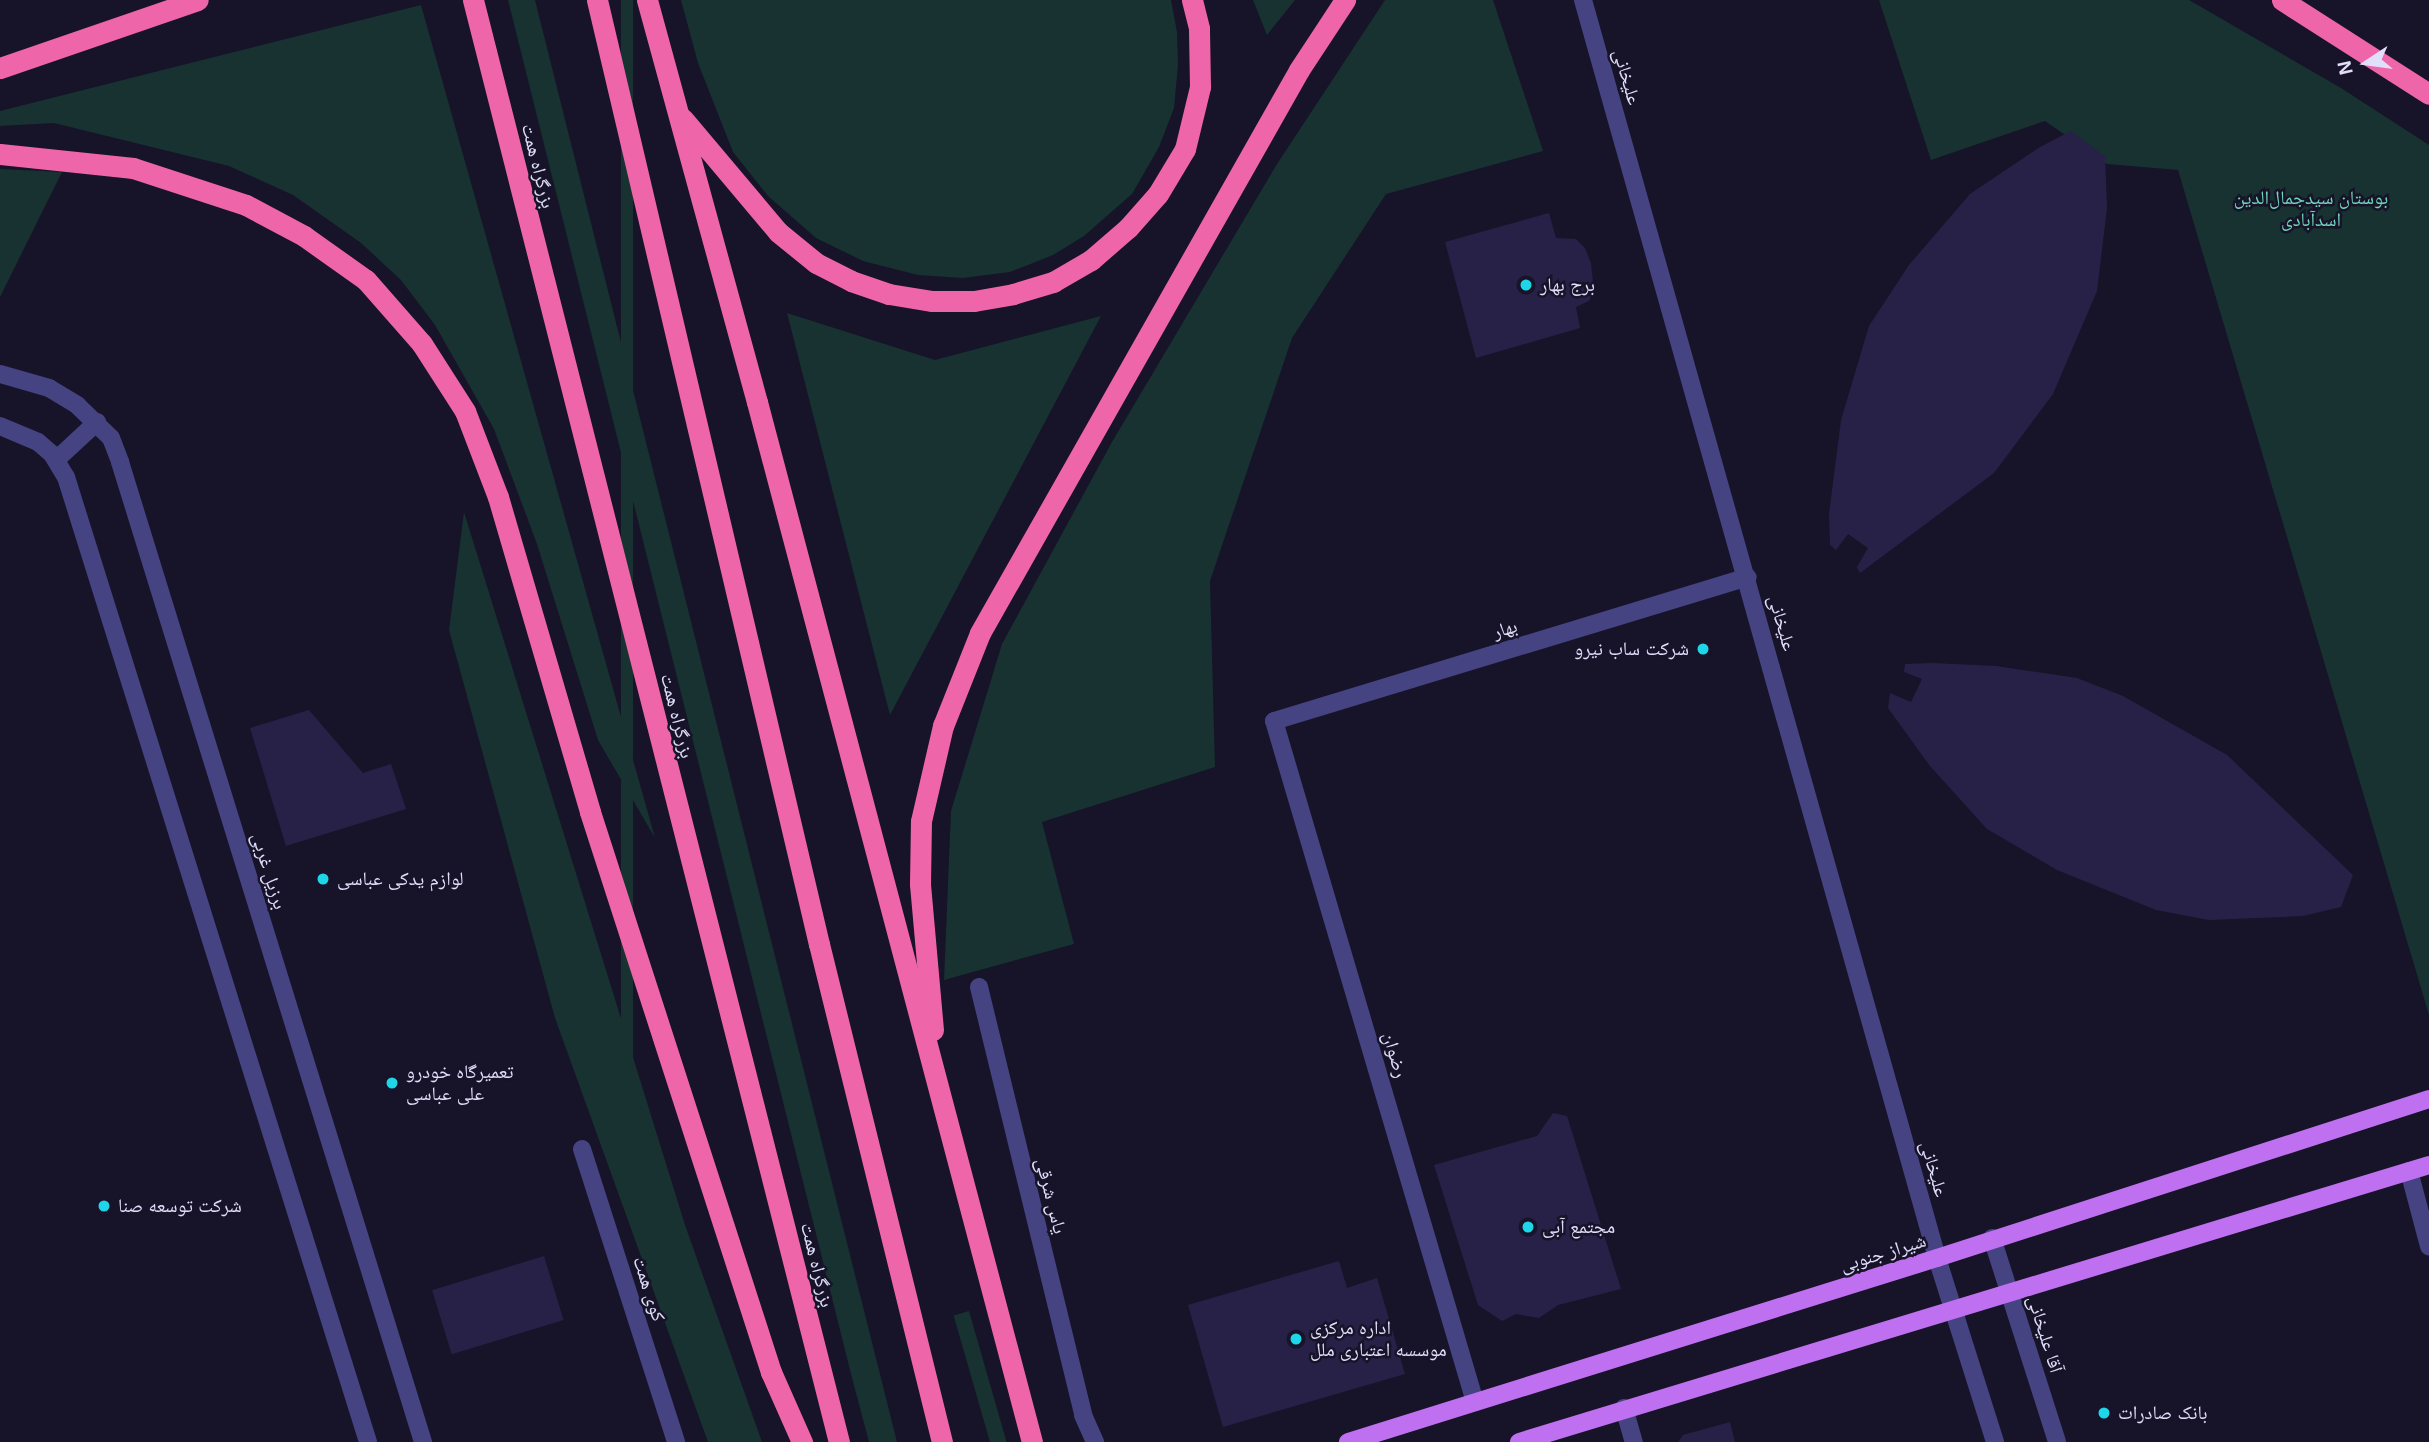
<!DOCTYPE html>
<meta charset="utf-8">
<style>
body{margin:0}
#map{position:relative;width:2429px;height:1442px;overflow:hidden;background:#171328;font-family:Arial,"Noto Naskh Arabic",sans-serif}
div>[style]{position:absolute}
.green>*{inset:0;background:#173230;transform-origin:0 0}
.building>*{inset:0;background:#282147;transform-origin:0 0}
.minor>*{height:18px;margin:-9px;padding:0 9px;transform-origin:9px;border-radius:9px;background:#454382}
.major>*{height:18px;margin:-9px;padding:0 9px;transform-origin:9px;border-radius:9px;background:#bf70f0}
.highway>*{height:21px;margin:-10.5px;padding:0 10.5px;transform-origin:10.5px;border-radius:10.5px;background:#ef65a9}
.dots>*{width:19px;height:19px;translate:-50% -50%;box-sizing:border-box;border:4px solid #171328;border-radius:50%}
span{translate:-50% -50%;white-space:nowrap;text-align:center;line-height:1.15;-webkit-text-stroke:5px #171328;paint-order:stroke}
.street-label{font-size:19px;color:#e1defc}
.park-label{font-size:19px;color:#70d5bb}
.poi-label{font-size:19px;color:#e1defc}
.left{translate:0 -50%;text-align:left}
.right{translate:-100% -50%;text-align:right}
.north{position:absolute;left:2331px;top:28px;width:70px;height:70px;-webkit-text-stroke:5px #171328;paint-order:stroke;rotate:257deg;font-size:19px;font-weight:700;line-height:28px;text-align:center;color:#e1defc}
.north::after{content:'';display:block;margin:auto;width:24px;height:32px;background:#e1defc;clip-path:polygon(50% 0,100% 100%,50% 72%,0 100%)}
</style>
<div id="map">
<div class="green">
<i style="clip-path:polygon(508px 0,535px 0,897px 1442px,869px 1442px,852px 1378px)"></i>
<i style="left:621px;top:0;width:12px;height:1129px"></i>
<i style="clip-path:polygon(681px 0,1171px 0,1177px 32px,1178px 65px,1174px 108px,1159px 147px,1132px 194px,1084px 236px,1053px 255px,1010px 272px,963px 278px,918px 275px,863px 261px,816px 238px,768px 196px,733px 152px,698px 63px)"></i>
<i style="clip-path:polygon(1253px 0,1295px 0,1267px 35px)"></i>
<i style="clip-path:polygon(1385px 0,1493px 0,1543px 151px,1386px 194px,1292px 338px,1210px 581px,1215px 767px,1042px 822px,1074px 944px,944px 980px,951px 811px,1002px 644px,1112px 442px,1277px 164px)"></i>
<i style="clip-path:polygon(1879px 0,2189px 0,2341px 88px,2429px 145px,2429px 1015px,2178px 170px,2107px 164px,2045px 121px,1931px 160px)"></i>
<i style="clip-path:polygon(421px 5px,655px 838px,598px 740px,537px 544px,494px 429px,435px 325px,401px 280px,361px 243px,293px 195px,229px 166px,54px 123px,0 126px,0 111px)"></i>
<i style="clip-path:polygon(0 169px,62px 172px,0 297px)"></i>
<i style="clip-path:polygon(787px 313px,935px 360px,1101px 316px,890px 715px)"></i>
<i style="clip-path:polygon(464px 512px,685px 1225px,762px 1442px,708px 1442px,555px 1018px,449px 630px)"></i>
<i style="left:969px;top:1311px;width:136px;height:16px;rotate:74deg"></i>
</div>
<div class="building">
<i style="clip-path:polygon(2071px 131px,2105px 156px,2107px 208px,2097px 291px,2053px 394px,1994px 473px,1860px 573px,1857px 567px,1868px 548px,1848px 534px,1836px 550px,1830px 545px,1829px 514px,1841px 420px,1869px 326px,1909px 265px,1970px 194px,2040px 147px)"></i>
<i style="clip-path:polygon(1549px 213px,1556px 238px,1576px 239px,1585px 248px,1591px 263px,1594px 291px,1589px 301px,1576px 307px,1580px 328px,1476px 358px,1445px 242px)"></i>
<i style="clip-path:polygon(1932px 663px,1996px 666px,2077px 678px,2123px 696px,2227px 755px,2353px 875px,2341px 907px,2303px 916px,2209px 920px,2156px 910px,2057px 870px,1987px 829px,1930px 766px,1888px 708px,1890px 693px,1911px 702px,1922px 679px,1904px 672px,1905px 664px)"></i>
<i style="clip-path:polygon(309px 710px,363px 773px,391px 764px,406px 809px,286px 846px,250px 728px)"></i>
<i style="clip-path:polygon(1553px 1113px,1567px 1116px,1621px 1289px,1558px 1305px,1539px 1318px,1516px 1314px,1502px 1321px,1478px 1305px,1434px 1165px,1537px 1136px)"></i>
<i style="left:544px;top:1256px;width:67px;height:117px;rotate:73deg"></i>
<i style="clip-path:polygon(1339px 1261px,1347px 1288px,1377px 1278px,1405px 1374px,1223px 1427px,1188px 1305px)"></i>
<i style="clip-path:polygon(1730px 1422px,1735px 1442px,1678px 1442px,1683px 1435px)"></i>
</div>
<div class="minor">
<i style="left:1583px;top:0;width:1307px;rotate:74.28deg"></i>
<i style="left:1937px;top:1258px;width:193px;rotate:72.5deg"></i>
<i style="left:0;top:374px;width:51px;rotate:15.9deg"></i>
<i style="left:49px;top:388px;width:33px;rotate:31deg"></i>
<i style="left:77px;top:405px;width:47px;rotate:44.1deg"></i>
<i style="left:111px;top:438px;width:26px;rotate:69deg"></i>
<i style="left:120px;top:462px;width:1026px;rotate:72.82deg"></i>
<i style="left:0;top:426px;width:41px;rotate:22.8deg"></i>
<i style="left:38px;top:442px;width:18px;rotate:41deg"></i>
<i style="left:52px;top:454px;width:27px;rotate:59deg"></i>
<i style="left:66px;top:477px;width:1011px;rotate:72.62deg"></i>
<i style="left:56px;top:460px;width:56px;rotate:-42.8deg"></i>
<i style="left:979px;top:987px;width:440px;rotate:76.3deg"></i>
<i style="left:1083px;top:1415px;width:30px;rotate:66deg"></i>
<i style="left:582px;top:1149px;width:308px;rotate:72.2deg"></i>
<i style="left:2409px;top:1171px;width:78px;rotate:75.1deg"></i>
<i style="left:1992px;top:1238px;width:214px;rotate:72.3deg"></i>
<i style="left:1475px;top:1402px;width:710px;rotate:-106.44deg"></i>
<i style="left:1274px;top:721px;width:495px;rotate:-16.9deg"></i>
<i style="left:1624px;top:1408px;width:35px;rotate:74deg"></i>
</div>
<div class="major">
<i style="left:1348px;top:1442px;width:617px;rotate:-17.35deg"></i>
<i style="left:1937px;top:1258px;width:517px;rotate:-17.91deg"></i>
<i style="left:1519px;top:1442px;width:951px;rotate:-16.93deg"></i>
</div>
<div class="highway">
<i style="left:473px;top:0;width:1488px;rotate:75.76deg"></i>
<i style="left:597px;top:0;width:970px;rotate:76.77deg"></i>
<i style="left:819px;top:944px;width:513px;rotate:76.13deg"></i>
<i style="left:647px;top:0;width:417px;rotate:74.7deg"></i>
<i style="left:757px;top:402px;width:1076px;rotate:75.19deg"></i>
<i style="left:2282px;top:0;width:174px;rotate:32.6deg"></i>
<i style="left:0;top:68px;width:209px;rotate:-19deg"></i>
<i style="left:683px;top:119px;width:148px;rotate:49.9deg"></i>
<i style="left:778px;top:232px;width:49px;rotate:39.2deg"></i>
<i style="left:816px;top:263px;width:39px;rotate:27deg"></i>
<i style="left:851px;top:281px;width:40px;rotate:18.9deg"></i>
<i style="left:889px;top:294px;width:44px;rotate:9.2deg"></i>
<i style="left:932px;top:301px;width:42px"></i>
<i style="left:974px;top:301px;width:40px;rotate:-10deg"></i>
<i style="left:1013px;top:294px;width:42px;rotate:-16.7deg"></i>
<i style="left:1053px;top:282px;width:44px;rotate:-30.1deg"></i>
<i style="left:1091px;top:260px;width:49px;rotate:-40.9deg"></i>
<i style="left:1128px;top:228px;width:45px;rotate:-48.6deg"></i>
<i style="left:1158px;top:194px;width:52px;rotate:-59deg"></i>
<i style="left:1185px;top:149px;width:64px;rotate:-76.4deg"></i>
<i style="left:1200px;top:87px;width:59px;rotate:-91deg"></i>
<i style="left:1199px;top:28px;width:29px;rotate:-104deg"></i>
<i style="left:0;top:154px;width:134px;rotate:6deg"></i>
<i style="left:133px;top:168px;width:119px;rotate:18.1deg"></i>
<i style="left:246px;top:205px;width:66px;rotate:28.1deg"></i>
<i style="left:304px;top:236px;width:76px;rotate:35.4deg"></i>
<i style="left:366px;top:280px;width:85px;rotate:48.8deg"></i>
<i style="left:422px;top:344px;width:80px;rotate:57.3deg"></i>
<i style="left:465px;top:411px;width:92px;rotate:69deg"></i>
<i style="left:498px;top:497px;width:328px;rotate:73.7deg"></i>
<i style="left:590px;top:812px;width:589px;rotate:72.09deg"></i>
<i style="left:771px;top:1372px;width:77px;rotate:66.1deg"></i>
<i style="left:933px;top:1030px;width:147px;rotate:-95.1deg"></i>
<i style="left:920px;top:884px;width:63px;rotate:-89.1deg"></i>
<i style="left:921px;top:821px;width:98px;rotate:-77deg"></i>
<i style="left:943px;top:726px;width:100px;rotate:-68.3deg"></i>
<i style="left:980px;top:633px;width:647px;rotate:-60.46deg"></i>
<i style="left:1299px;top:70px;width:84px;rotate:-56.7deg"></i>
</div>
<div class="dots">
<i style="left:1526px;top:285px;background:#1ed6e8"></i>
<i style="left:1703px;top:649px;background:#1ed6e8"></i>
<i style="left:323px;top:879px;background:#1ed6e8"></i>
<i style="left:392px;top:1083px;background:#1ed6e8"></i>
<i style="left:104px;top:1206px;background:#1ed6e8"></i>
<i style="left:1528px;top:1227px;background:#1ed6e8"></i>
<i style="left:1296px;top:1339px;background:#1ed6e8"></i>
<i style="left:2104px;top:1413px;background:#1ed6e8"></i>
</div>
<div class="street-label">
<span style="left:1627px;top:77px;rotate:74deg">علیخانی</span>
<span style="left:538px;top:166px;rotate:76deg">بزرگراه همت</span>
<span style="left:1782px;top:623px;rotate:74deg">علیخانی</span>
<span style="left:1505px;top:629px;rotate:-17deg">بهار</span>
<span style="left:677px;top:716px;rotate:76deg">بزرگراه همت</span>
<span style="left:269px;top:871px;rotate:73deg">برزیل غربی</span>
<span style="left:1395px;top:1055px;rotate:74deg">رضوان</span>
<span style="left:1934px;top:1169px;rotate:74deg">علیخانی</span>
<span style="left:1051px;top:1196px;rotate:76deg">یاس شرقی</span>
<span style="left:1883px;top:1253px;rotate:-17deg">شیراز جنوبی</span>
<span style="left:817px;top:1265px;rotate:76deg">بزرگراه همت</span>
<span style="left:649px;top:1289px;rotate:72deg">کوی همت</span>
<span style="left:2045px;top:1334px;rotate:73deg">آقا علیخانی</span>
</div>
<div class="park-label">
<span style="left:2311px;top:209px">بوستان سیدجمال‌الدین<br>اسدآبادی</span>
</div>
<div class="poi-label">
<span class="left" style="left:1540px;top:285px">برج بهار</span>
<span class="right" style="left:1689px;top:649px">شرکت ساب نیرو</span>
<span class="left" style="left:337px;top:879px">لوازم یدکی عباسی</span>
<span class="left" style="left:406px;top:1083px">تعمیرگاه خودرو<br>علی عباسی</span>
<span class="left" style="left:118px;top:1206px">شرکت توسعه صنا</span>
<span class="left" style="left:1542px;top:1227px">مجتمع آبی</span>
<span class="left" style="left:1310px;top:1339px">اداره مرکزی<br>موسسه اعتباری ملل</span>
<span class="left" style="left:2118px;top:1413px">بانک صادرات</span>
</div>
<div class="north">N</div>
</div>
